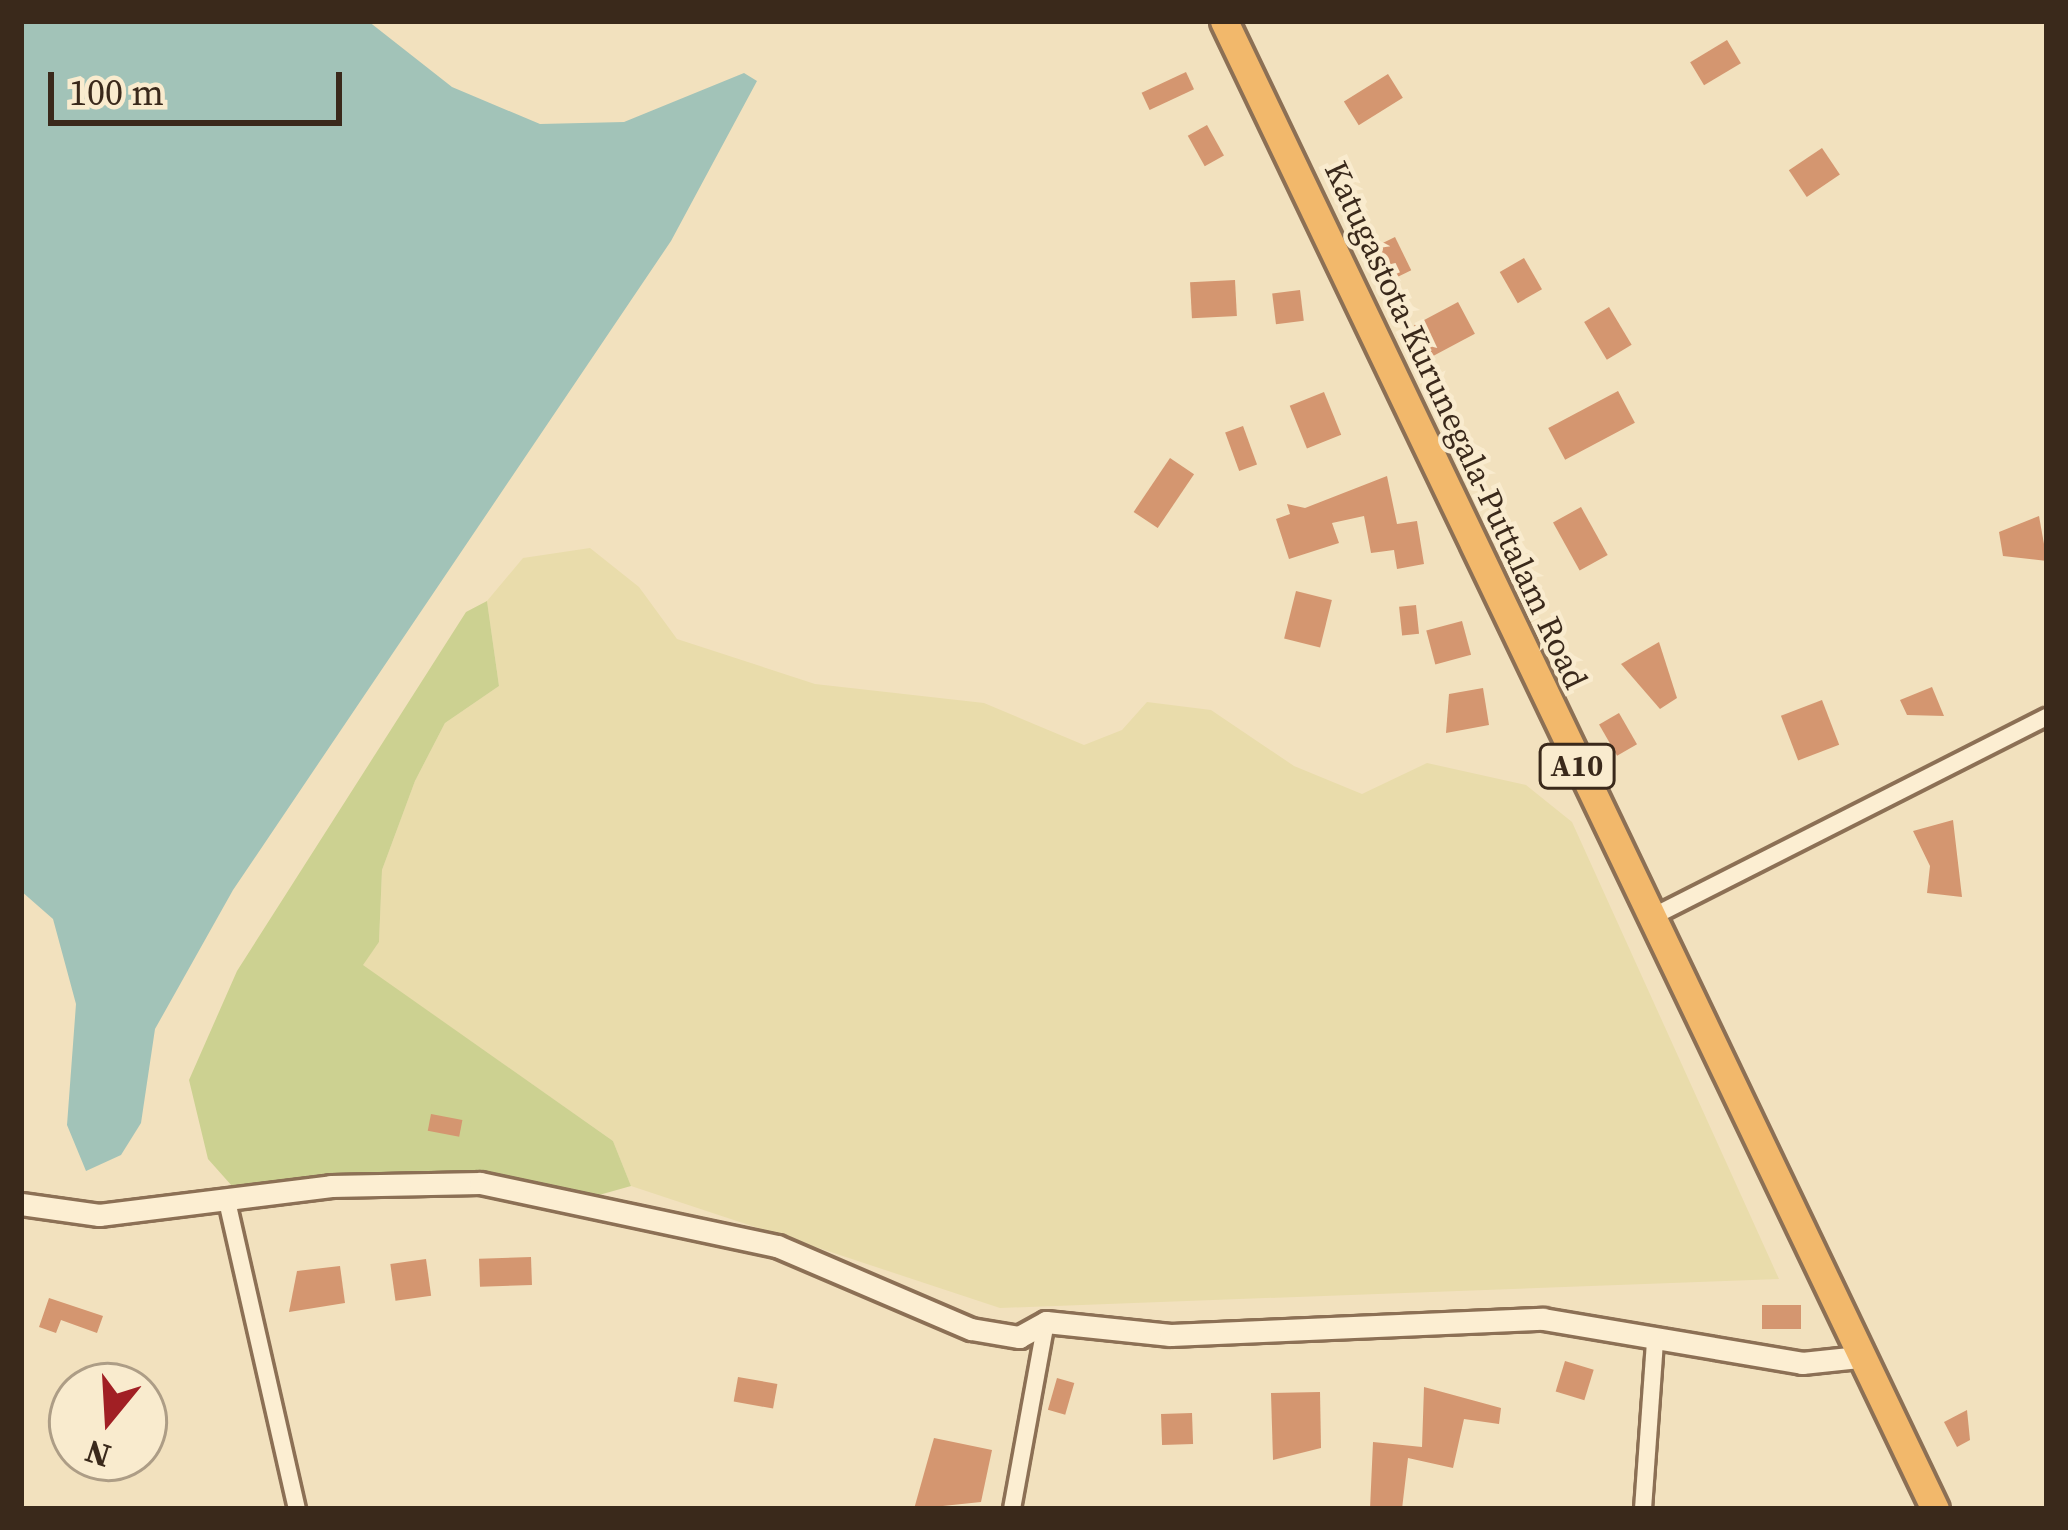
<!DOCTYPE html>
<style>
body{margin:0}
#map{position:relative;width:2068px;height:1530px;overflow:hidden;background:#f2e1be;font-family:"Source Serif 4",serif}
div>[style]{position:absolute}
.farmland>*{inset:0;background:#e9dcab}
.green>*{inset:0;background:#ccd191}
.water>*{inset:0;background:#a2c3b8}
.building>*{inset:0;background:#d49670;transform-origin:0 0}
.roads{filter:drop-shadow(3px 0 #8c7055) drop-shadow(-3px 0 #8c7055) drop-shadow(0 3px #8c7055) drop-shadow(0 -3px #8c7055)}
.minor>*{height:16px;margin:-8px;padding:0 8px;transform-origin:8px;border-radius:8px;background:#fceed2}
.tertiary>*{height:21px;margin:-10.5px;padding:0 10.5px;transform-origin:10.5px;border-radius:10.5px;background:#fceed2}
.trunk>*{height:27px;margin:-13.5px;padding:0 13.5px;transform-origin:13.5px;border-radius:13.5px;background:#f2b86b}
span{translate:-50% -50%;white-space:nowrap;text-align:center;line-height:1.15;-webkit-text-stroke:9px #f9ebce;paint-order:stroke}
.shield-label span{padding:3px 9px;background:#f9ebce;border:3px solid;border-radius:9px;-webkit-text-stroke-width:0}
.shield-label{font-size:30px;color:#3a291b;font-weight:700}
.street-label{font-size:33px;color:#3a291b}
.frame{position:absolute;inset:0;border:24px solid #3a291b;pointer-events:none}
.north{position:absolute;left:48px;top:1362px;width:120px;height:120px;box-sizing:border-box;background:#f9ebce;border:3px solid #ad9d86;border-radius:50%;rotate:198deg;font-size:33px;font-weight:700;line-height:48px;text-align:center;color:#3a291b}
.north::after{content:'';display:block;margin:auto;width:42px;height:54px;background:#a11f24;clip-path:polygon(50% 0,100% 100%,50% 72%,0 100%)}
.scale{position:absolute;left:48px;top:72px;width:294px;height:54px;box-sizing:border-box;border:6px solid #3a291b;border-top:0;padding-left:15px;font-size:36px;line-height:42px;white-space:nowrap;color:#3a291b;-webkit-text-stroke:9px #f9ebce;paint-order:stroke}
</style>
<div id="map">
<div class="farmland">
<i style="clip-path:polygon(590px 548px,639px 587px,677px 639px,815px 684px,984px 703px,1084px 745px,1122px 730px,1147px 702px,1211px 710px,1294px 766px,1362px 794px,1427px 763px,1526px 785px,1572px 822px,1779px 1279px,1000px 1308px,631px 1186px,613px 1141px,362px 965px,379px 942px,382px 870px,415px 781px,445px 723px,499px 686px,487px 601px,523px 558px)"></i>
</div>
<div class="green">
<i style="clip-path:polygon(487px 601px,499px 686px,445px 723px,415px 781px,382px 870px,379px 942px,363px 965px,613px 1141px,631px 1186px,599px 1195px,419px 1172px,232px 1186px,208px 1159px,189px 1080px,237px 971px,466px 612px)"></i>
</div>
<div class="water">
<i style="clip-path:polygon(21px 21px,368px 21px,452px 87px,540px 124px,624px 122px,744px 73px,757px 81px,671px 241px,233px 890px,155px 1029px,141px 1123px,121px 1155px,86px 1171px,67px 1125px,76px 1004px,53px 919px,21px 891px)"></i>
</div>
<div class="building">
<i style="left:1727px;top:40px;width:27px;height:43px;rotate:59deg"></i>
<i style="left:1186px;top:72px;width:19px;height:49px;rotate:65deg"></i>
<i style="left:1388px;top:74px;width:28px;height:52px;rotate:58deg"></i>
<i style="left:1207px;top:125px;width:35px;height:22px;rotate:61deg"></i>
<i style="left:1822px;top:148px;width:32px;height:40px;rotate:56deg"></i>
<i style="left:1395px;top:237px;width:37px;height:25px;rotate:64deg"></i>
<i style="left:1524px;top:258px;width:36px;height:28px;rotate:60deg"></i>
<i style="left:1235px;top:280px;width:36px;height:45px;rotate:87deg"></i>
<i style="left:1300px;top:290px;width:31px;height:28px;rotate:83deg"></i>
<i style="left:1458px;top:302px;width:36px;height:50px;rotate:62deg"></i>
<i style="left:1609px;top:307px;width:44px;height:29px;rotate:59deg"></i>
<i style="left:1618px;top:391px;width:36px;height:79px;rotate:62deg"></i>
<i style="left:1324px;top:392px;width:46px;height:37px;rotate:68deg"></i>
<i style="left:1243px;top:426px;width:41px;height:19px;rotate:70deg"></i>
<i style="left:1170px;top:458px;width:29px;height:65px;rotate:34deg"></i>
<i style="clip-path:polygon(1387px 476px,1397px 524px,1417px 521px,1424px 564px,1397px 569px,1394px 550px,1371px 553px,1364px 516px,1332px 523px,1339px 543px,1289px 559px,1276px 519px,1290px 514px,1287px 504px,1305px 508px)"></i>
<i style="left:1581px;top:507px;width:55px;height:32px;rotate:61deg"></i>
<i style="clip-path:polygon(2039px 516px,2047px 561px,2003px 556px,1999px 532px)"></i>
<i style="left:1296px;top:591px;width:37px;height:49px;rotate:14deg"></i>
<i style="left:1416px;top:605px;width:29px;height:17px;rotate:84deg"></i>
<i style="left:1462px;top:621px;width:35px;height:37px;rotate:75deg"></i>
<i style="clip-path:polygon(1659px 642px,1677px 698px,1660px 709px,1621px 664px)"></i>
<i style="clip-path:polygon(1932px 687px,1944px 716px,1907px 715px,1900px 700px)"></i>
<i style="clip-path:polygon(1483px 688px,1489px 725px,1446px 733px,1449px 694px)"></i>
<i style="left:1822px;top:700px;width:48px;height:44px;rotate:69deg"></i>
<i style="left:1619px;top:713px;width:36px;height:23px;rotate:60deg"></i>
<i style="clip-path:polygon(1953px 820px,1962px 897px,1927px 893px,1930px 866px,1913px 831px)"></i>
<i style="left:431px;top:1114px;width:32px;height:17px;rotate:11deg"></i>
<i style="left:531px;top:1257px;width:28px;height:52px;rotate:88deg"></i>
<i style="left:426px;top:1259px;width:37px;height:36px;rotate:82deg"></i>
<i style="clip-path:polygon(340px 1266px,345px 1303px,289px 1312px,297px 1271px)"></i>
<i style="clip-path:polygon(49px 1298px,103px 1316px,97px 1333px,61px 1320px,56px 1333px,39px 1327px)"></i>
<i style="left:1762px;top:1305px;width:39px;height:24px"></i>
<i style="left:1565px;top:1361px;width:30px;height:32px;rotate:17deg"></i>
<i style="left:738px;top:1377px;width:40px;height:25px;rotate:10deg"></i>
<i style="left:1057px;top:1378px;width:18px;height:33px;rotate:16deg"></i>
<i style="clip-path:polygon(1424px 1387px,1501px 1408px,1499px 1424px,1464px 1419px,1453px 1468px,1408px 1458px,1402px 1509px,1370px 1509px,1373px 1442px,1422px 1447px)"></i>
<i style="clip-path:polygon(1320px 1392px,1321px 1448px,1273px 1460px,1271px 1393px)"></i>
<i style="clip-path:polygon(1967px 1410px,1970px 1440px,1957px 1447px,1944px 1422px)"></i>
<i style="left:1192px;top:1413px;width:31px;height:31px;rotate:88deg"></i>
<i style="clip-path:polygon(934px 1438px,992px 1450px,981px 1502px,914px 1509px)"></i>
</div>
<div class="roads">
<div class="minor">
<i style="left:1650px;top:918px;width:445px;rotate:-26.9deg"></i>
<i style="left:227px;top:1201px;width:316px;rotate:77.2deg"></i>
<i style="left:1012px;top:1509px;width:190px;rotate:-79.7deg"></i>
<i style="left:1643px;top:1509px;width:167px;rotate:-85.9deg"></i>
</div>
<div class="tertiary">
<i style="left:21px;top:1204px;width:79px;rotate:8deg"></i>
<i style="left:99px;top:1215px;width:234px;rotate:-7.1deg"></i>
<i style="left:331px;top:1186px;width:149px;rotate:-1.2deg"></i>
<i style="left:480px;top:1183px;width:304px;rotate:12deg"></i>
<i style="left:777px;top:1246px;width:211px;rotate:23.2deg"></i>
<i style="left:971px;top:1329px;width:49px;rotate:9.5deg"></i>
<i style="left:1019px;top:1337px;width:31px;rotate:-29deg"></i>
<i style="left:1046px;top:1322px;width:125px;rotate:6deg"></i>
<i style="left:1170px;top:1335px;width:373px;rotate:-2.5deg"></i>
<i style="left:1543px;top:1319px;width:263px;rotate:9.6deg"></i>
<i style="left:1802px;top:1363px;width:57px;rotate:-6deg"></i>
</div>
<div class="trunk">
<i style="left:1224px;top:21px;width:1649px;rotate:64.46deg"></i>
</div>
</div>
<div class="shield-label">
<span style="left:1577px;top:766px">A10</span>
</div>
<div class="street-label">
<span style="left:1456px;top:425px;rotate:65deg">Katugastota-Kurunegala-Puttalam Road</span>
</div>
<div class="frame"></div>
<div class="north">N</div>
<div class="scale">100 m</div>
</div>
